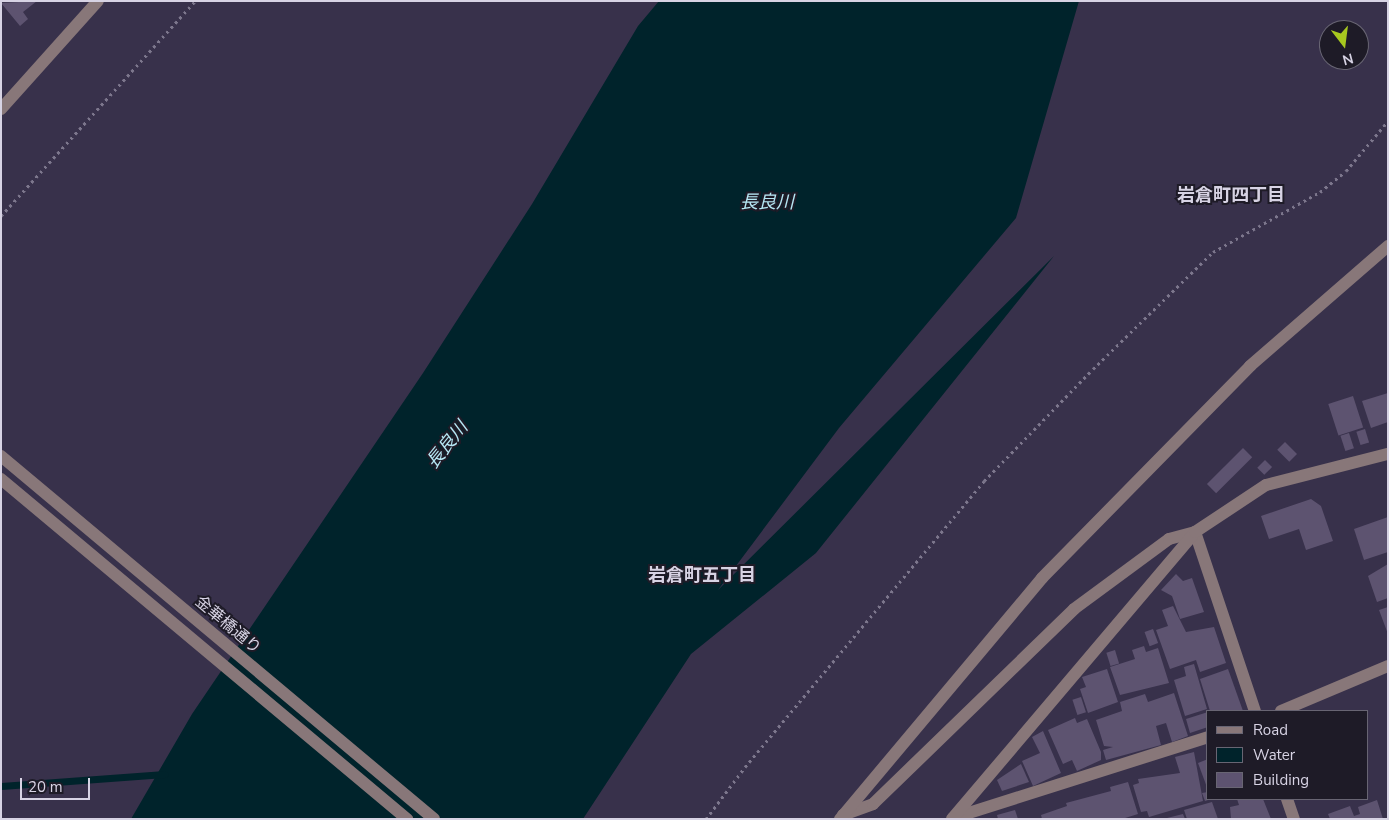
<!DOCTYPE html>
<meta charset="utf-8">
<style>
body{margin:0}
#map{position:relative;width:1389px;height:820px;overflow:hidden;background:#38314b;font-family:"Nunito Sans","Noto Sans JP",sans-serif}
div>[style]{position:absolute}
.water>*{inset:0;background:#00232b}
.stream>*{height:7px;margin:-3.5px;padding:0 3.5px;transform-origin:3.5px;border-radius:3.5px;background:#00232b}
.building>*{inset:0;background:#5d5370;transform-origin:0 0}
.path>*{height:3px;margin-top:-1.5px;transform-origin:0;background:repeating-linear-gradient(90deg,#7d778d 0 2.5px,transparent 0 6.5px)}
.minor>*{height:12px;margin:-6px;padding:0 6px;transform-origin:6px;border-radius:6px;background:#887779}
span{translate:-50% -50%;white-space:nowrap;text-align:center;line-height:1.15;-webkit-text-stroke:4px #1e1b27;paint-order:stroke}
.street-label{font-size:16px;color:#d7d3e4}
.neighbourhood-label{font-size:18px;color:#d7d3e4;font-weight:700}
.water-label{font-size:18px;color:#b6e7f4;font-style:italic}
.frame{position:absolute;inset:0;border:2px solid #d7d3e4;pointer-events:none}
.legend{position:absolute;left:1206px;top:710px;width:162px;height:90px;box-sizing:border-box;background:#1e1b27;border:1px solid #686573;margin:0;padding:6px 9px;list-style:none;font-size:15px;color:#d7d3e4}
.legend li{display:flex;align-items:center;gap:10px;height:25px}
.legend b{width:25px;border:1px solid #686573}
.north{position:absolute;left:1319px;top:20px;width:50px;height:50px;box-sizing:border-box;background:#1e1b27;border:1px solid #686573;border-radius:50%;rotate:165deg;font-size:14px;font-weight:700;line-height:20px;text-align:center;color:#d7d3e4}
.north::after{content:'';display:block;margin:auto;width:18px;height:22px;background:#a7c81f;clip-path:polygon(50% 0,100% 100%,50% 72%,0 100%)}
.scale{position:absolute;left:20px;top:778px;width:70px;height:22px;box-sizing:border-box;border:2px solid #d7d3e4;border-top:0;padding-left:6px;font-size:15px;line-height:18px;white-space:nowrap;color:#d7d3e4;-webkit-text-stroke:4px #1e1b27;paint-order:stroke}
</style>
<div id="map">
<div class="water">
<i style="clip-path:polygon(659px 1px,1079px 1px,1016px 218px,839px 428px,718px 590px,1054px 256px,816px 553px,691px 654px,583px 819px,131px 819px,192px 714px,423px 373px,532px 204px,638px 26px)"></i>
</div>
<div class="stream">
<i style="left:1px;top:786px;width:164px;rotate:-4.2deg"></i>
</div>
<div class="building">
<i style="clip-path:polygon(37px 1px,23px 12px,28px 19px,20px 26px,1px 3px)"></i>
<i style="clip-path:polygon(1388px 393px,1388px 422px,1371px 428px,1362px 401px)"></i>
<i style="left:1353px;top:396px;width:33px;height:26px;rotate:72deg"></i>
<i style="left:1365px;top:429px;width:14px;height:9px;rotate:73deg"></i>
<i style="left:1349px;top:433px;width:16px;height:9px;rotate:72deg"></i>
<i style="left:1285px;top:442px;width:17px;height:11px;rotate:45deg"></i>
<i style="left:1243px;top:448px;width:13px;height:51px;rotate:45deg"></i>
<i style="left:1265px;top:460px;width:10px;height:11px;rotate:45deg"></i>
<i style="clip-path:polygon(1311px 499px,1321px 506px,1333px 541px,1306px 550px,1299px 529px,1269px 539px,1261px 516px)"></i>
<i style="clip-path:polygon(1388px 517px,1388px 552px,1364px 560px,1354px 529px)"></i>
<i style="clip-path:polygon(1388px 564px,1388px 598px,1377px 602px,1368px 576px)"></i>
<i style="clip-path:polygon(1176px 574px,1183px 581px,1192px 578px,1204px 612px,1180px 619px,1172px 596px,1161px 590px)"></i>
<i style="clip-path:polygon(1173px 606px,1186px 632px,1214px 627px,1226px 663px,1200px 672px,1196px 660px,1170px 669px,1156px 630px,1168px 626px,1162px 610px)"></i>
<i style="clip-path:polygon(1388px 607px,1388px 634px,1379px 610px)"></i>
<i style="left:1153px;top:629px;width:15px;height:9px;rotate:70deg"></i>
<i style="clip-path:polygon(1144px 646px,1146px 652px,1158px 648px,1169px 683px,1120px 695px,1110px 667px,1135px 659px,1132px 650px)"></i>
<i style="left:1115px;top:650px;width:14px;height:9px;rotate:73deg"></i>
<i style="clip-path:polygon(1194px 664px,1207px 709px,1185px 716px,1174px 680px,1186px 676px,1184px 667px)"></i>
<i style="clip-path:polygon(1107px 669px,1118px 702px,1088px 713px,1080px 689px,1086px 687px,1082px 677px)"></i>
<i style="clip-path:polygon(1228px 669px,1243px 711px,1210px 711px,1200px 679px)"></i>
<i style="clip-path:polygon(1174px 693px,1188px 736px,1172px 742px,1166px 723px,1156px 726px,1161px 745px,1106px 760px,1103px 750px,1113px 747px,1104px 746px,1096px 720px,1122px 711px,1120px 702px,1145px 694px,1148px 702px)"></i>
<i style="left:1081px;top:697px;width:16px;height:9px;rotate:72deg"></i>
<i style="clip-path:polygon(1208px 712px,1208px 727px,1190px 733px,1186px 719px)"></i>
<i style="clip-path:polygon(1075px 718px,1077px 723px,1087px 719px,1101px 752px,1101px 760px,1077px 771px,1072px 760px,1063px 764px,1048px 730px)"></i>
<i style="clip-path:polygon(1043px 731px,1061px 773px,1033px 786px,1022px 761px,1040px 753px,1032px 737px)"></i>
<i style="clip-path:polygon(1194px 752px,1203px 801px,1149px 817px,1147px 811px,1141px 812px,1133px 785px,1139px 783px,1138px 779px,1180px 773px,1175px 757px)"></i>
<i style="clip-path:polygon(1208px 759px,1208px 790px,1198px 763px)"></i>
<i style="clip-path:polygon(1021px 764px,1029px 782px,1002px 791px,997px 780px)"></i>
<i style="clip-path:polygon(1128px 782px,1138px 814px,1122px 819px,1042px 819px,1041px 815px,1067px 806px,1066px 803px,1111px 791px,1110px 787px)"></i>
<i style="clip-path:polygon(1208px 792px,1211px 799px,1205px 801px,1202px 793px)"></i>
<i style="clip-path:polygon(1237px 799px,1263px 799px,1271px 819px,1231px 819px,1230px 807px,1239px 805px)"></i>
<i style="clip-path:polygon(1377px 800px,1383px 819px,1330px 819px,1328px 814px,1350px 806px,1354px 816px,1360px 814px,1358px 807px)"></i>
<i style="clip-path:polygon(1212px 802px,1218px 819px,1187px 819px,1184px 810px)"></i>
<i style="clip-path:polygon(1015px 810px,1018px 819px,998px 819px,997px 815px)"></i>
<i style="clip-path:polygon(1183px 814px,1185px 819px,1167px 819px,1167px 818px)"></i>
</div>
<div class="path">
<i style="left:1px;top:216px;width:290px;rotate:-47.9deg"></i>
<i style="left:706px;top:819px;width:65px;rotate:-53.1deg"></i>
<i style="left:745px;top:767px;width:373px;rotate:-50.1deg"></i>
<i style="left:984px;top:481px;width:156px;rotate:-45.8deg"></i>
<i style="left:1093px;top:369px;width:168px;rotate:-44.3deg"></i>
<i style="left:1213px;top:252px;width:123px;rotate:-29.3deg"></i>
<i style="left:1320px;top:192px;width:33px;rotate:-39deg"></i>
<i style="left:1346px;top:171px;width:65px;rotate:-50deg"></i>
</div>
<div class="minor">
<i style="left:1px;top:109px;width:145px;rotate:-48.1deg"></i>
<i style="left:1px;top:456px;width:565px;rotate:39.97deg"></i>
<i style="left:1px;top:479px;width:530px;rotate:39.94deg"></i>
<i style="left:1195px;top:532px;width:189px;rotate:71.5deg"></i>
<i style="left:1281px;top:711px;width:116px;rotate:-22.8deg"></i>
<i style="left:1287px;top:799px;width:21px;rotate:71deg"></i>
<i style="left:843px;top:815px;width:32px;rotate:-20deg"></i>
<i style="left:873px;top:804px;width:280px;rotate:-44.1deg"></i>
<i style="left:1074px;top:609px;width:118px;rotate:-36.4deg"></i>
<i style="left:1169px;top:539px;width:27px;rotate:-15deg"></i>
<i style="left:953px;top:818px;width:268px;rotate:-17.6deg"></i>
<i style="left:840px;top:819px;width:314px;rotate:-50deg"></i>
<i style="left:1042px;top:578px;width:297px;rotate:-45.5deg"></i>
<i style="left:1250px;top:366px;width:183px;rotate:-41deg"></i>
<i style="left:952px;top:819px;width:376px;rotate:-49.7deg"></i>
<i style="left:1195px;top:532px;width:85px;rotate:-33.5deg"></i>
<i style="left:1266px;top:485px;width:126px;rotate:-14.3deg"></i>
</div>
<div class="street-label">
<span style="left:228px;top:625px;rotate:40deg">金華橋通り</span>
</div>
<div class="neighbourhood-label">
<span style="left:1231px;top:195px">岩倉町四丁目</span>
<span style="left:702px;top:575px">岩倉町五丁目</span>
</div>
<div class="water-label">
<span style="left:767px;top:202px">長良川</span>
<span style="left:447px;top:445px;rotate:-51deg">長良川</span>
</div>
<div class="frame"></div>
<ul class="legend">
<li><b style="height:6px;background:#887779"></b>Road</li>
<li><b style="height:14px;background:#00232b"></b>Water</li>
<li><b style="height:14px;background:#5d5370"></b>Building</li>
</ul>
<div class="north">N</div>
<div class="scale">20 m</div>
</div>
